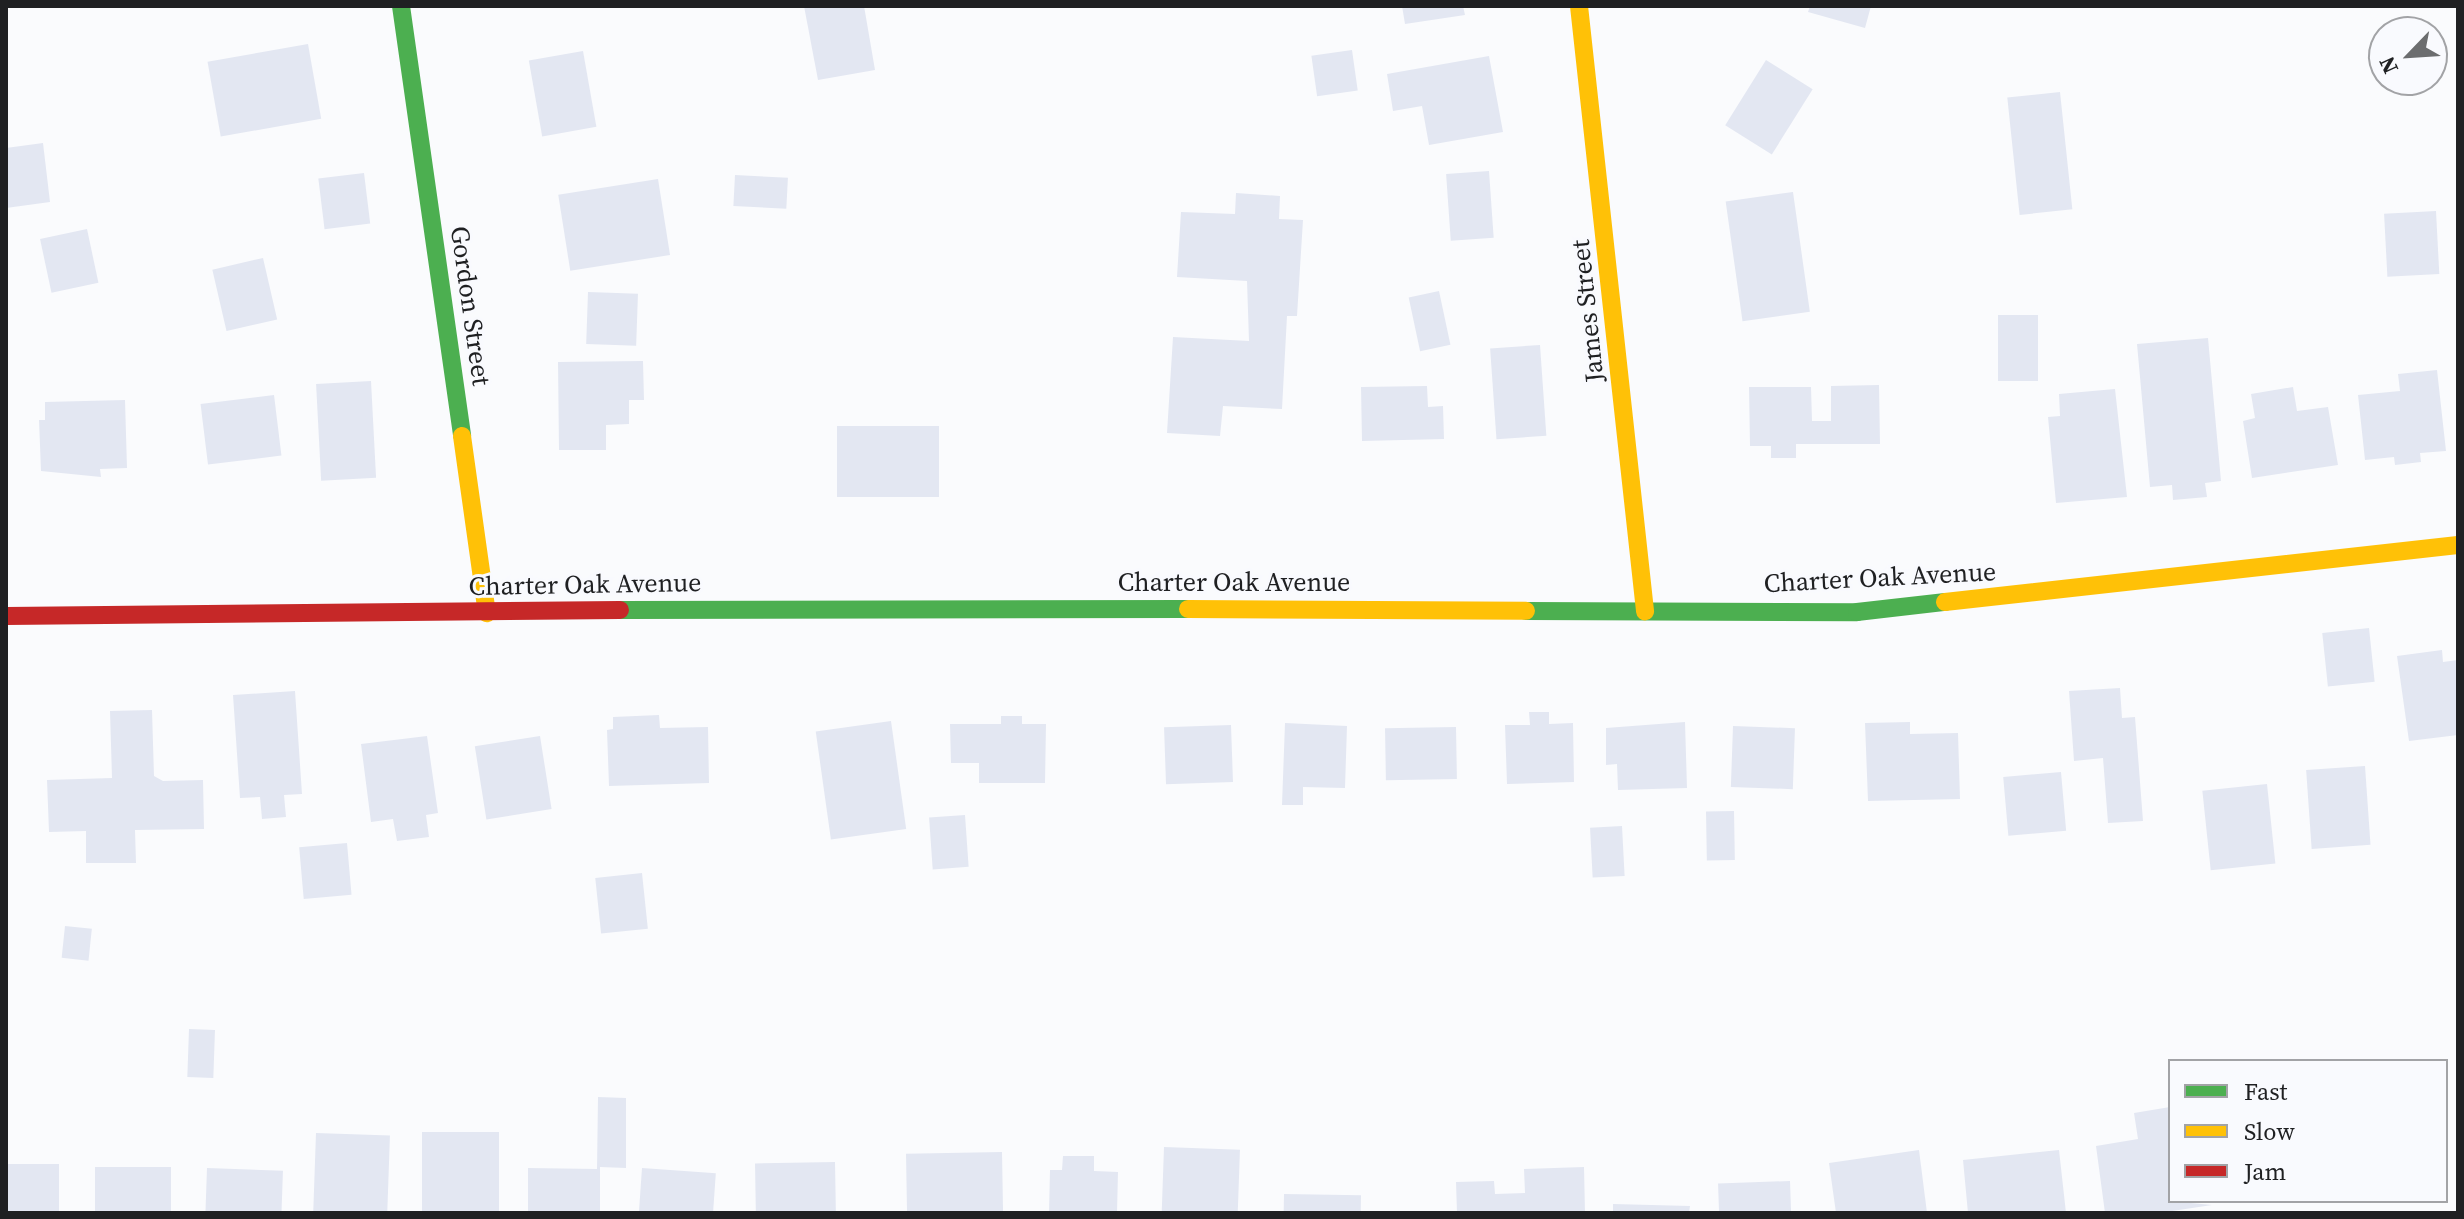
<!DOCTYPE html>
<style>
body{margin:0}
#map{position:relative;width:2464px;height:1219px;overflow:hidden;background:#fafbfd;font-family:"Source Serif 4",serif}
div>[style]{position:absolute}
.building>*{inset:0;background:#e3e7f2;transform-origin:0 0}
.fast>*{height:18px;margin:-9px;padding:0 9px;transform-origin:9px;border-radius:9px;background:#4caf50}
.slow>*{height:18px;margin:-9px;padding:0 9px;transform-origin:9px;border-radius:9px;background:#ffc107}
.jam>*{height:18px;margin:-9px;padding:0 9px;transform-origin:9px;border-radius:9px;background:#c62828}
span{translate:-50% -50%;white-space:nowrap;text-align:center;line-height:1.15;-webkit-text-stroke:6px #f9fafe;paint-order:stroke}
.street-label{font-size:26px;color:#1f2022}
.frame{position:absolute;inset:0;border:8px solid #1f2022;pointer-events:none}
.legend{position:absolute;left:2168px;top:1059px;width:280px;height:144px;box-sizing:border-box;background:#f9fafe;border:2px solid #a2a3a6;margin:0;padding:10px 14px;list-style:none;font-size:24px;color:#1f2022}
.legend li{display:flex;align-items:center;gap:16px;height:40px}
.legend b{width:40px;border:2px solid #a2a3a6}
.north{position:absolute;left:2368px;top:16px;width:80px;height:80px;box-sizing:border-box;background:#f9fafe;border:2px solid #a2a3a6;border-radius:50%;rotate:245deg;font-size:22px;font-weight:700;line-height:32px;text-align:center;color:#1f2022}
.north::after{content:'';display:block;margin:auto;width:28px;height:36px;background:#6c6d6f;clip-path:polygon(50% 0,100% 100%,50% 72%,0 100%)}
</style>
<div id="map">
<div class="building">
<i style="clip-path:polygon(804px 6px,864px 6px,875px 70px,818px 80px)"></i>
<i style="clip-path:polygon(1402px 6px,1463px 6px,1465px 15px,1405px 24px)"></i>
<i style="clip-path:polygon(1810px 6px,1871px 6px,1865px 28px,1808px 12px)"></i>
<i style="left:308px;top:44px;width:76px;height:102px;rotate:80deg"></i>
<i style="left:1352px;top:50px;width:41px;height:41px;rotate:82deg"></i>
<i style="left:583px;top:51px;width:77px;height:55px;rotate:80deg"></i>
<i style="clip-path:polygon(1489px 56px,1503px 132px,1429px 145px,1422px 106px,1393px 111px,1387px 74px)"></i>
<i style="left:1766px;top:60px;width:55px;height:77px;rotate:32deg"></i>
<i style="left:2060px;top:92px;width:118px;height:53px;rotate:84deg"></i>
<i style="clip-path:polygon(43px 143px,50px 202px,6px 208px,6px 148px)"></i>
<i style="left:1489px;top:171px;width:67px;height:43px;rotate:86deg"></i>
<i style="left:364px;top:173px;width:51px;height:46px;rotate:83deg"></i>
<i style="left:735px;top:175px;width:53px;height:31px;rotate:3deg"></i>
<i style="left:658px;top:179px;width:77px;height:101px;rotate:81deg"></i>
<i style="left:1793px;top:192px;width:121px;height:68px;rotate:82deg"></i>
<i style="clip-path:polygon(1236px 193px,1280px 196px,1279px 219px,1303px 220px,1297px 316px,1287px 316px,1282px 409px,1223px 406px,1220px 436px,1167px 433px,1173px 337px,1249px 341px,1247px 281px,1177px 277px,1181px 212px,1235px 214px)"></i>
<i style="left:2436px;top:211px;width:63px;height:52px;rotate:87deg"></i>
<i style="left:87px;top:229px;width:55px;height:48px;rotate:78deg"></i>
<i style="left:263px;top:258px;width:63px;height:52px;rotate:77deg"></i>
<i style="left:1439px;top:291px;width:55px;height:31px;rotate:78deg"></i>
<i style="left:588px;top:292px;width:50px;height:52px;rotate:2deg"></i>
<i style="left:1998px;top:315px;width:40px;height:66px"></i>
<i style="clip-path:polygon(2208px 338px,2221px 481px,2205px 483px,2207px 497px,2173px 500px,2172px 485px,2150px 487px,2137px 344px)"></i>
<i style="left:1540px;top:345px;width:91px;height:50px;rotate:86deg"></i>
<i style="clip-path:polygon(643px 361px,644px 400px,629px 400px,629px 424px,606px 425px,606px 450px,559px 450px,558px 362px)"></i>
<i style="clip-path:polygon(2437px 370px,2446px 451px,2420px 453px,2421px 462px,2395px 465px,2394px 457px,2365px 460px,2358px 395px,2400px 391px,2398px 374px)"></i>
<i style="left:371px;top:381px;width:97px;height:55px;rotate:87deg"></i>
<i style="clip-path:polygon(1879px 385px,1880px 444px,1796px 444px,1796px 458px,1771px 458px,1771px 446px,1750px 446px,1749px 387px,1811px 387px,1812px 421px,1831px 421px,1831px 386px)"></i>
<i style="clip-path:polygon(1427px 386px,1428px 407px,1443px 406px,1444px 439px,1362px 441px,1361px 387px)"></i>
<i style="clip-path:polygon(2293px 387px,2297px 411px,2328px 407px,2338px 465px,2252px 478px,2243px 421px,2255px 418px,2251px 394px)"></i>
<i style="clip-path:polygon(2115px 389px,2127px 497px,2056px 503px,2048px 417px,2060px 416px,2059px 394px)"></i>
<i style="left:274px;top:395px;width:61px;height:74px;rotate:83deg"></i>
<i style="clip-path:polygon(125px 400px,127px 468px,100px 469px,101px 477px,41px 471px,39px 420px,45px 420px,45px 402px)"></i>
<i style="left:837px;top:426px;width:102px;height:71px"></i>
<i style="left:2369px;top:628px;width:54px;height:47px;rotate:84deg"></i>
<i style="clip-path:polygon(2442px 650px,2443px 662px,2458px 660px,2458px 735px,2409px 741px,2397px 656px)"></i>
<i style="clip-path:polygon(2120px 688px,2122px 718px,2135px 717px,2143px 821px,2108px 823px,2103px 758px,2074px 761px,2069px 691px)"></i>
<i style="clip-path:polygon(295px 691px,302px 794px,284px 795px,286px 817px,262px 819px,260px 797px,240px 798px,233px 695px)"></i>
<i style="clip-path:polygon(152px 710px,154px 776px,163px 781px,203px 780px,204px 829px,135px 830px,136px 863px,86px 863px,86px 831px,49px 832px,47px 780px,112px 778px,110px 711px)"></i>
<i style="clip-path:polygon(1529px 712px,1549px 712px,1549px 724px,1573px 723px,1574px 782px,1507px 784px,1505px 725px,1530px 725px)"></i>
<i style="clip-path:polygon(659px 715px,660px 728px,708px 727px,709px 783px,609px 786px,607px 730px,613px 729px,613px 717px)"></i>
<i style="clip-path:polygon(1001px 716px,1022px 716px,1022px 724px,1046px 724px,1045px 783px,979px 783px,979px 763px,951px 763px,950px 724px,1001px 724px)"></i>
<i style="left:891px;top:721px;width:109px;height:76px;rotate:82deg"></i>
<i style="clip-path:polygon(1685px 722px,1687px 788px,1618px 790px,1617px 764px,1606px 765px,1606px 728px)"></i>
<i style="clip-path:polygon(1910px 722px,1910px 734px,1958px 733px,1960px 799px,1868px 801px,1865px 723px)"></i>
<i style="clip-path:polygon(1285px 723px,1347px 726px,1345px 788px,1303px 787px,1303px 805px,1282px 805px)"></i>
<i style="left:1231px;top:725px;width:57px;height:67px;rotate:88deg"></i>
<i style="left:1733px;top:726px;width:62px;height:61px;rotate:2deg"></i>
<i style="left:1456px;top:727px;width:52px;height:71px;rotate:89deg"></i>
<i style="clip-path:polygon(427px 736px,438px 813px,426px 815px,429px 837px,397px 841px,393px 819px,371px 822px,361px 744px)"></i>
<i style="left:540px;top:736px;width:74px;height:66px;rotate:81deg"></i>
<i style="left:2365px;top:766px;width:79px;height:59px;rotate:86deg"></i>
<i style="left:2061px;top:772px;width:59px;height:58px;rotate:85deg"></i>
<i style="left:2267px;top:784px;width:80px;height:65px;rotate:84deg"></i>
<i style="left:1734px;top:811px;width:49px;height:28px;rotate:89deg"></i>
<i style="left:965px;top:815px;width:52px;height:36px;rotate:86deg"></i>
<i style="left:1622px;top:826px;width:50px;height:32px;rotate:87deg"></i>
<i style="left:347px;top:843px;width:52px;height:48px;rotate:85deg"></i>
<i style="left:642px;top:873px;width:56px;height:47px;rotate:84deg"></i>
<i style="left:65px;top:926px;width:27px;height:32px;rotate:6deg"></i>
<i style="left:189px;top:1029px;width:26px;height:48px;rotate:2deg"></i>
<i style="clip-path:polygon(598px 1097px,626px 1098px,626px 1168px,600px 1167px,600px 1213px,528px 1213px,528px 1168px,597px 1169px)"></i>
<i style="clip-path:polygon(2170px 1107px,2170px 1201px,2212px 1205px,2159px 1213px,2105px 1213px,2096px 1146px,2138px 1139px,2134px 1113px)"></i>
<i style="left:422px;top:1132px;width:77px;height:81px"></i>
<i style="left:316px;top:1133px;width:74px;height:80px;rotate:2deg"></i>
<i style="left:1164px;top:1147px;width:76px;height:66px;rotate:2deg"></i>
<i style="clip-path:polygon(1919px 1150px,1927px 1213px,1836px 1213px,1829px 1163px)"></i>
<i style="clip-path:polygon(2059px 1150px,2066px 1213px,1968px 1213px,1963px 1160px)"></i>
<i style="left:1002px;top:1152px;width:61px;height:96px;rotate:89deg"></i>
<i style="clip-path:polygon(1063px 1156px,1094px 1156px,1094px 1171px,1118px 1172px,1117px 1213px,1049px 1213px,1050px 1170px,1062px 1170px)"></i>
<i style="left:835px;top:1162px;width:51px;height:80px;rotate:89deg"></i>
<i style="left:6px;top:1164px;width:53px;height:49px"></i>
<i style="left:95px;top:1167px;width:76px;height:46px"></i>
<i style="clip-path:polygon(1584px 1167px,1585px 1213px,1457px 1213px,1456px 1182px,1494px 1181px,1495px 1194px,1525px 1193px,1524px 1169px)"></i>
<i style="left:207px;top:1168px;width:76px;height:45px;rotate:2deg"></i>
<i style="left:642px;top:1168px;width:74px;height:45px;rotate:4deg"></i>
<i style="left:1790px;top:1181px;width:32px;height:72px;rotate:88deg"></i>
<i style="left:1284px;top:1194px;width:77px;height:19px;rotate:1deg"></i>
<i style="clip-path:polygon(1613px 1204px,1690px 1206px,1689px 1213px,1613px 1213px)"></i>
</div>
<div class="fast">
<i style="left:401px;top:6px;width:434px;rotate:81.9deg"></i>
<i style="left:620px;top:610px;width:568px;rotate:-0.1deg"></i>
<i style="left:1526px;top:611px;width:331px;rotate:0.2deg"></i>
<i style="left:1857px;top:612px;width:89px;rotate:-6.5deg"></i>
</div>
<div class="slow">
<i style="left:1579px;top:6px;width:609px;rotate:83.77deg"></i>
<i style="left:462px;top:436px;width:179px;rotate:82deg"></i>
<i style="left:1945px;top:602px;width:516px;rotate:-6.34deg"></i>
<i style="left:1188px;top:609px;width:338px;rotate:0.3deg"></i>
</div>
<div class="jam">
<i style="left:6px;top:616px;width:614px;rotate:-0.56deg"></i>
</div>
<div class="street-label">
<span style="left:470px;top:306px;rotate:82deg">Gordon Street</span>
<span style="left:1588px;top:311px;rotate:-96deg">James Street</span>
<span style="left:1880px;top:578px;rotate:-3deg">Charter Oak Avenue</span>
<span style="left:1234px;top:583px">Charter Oak Avenue</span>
<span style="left:585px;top:585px;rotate:-1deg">Charter Oak Avenue</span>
</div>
<div class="frame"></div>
<ul class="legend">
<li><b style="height:10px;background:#4caf50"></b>Fast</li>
<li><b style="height:10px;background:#ffc107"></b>Slow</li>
<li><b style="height:10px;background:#c62828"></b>Jam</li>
</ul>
<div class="north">N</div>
</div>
